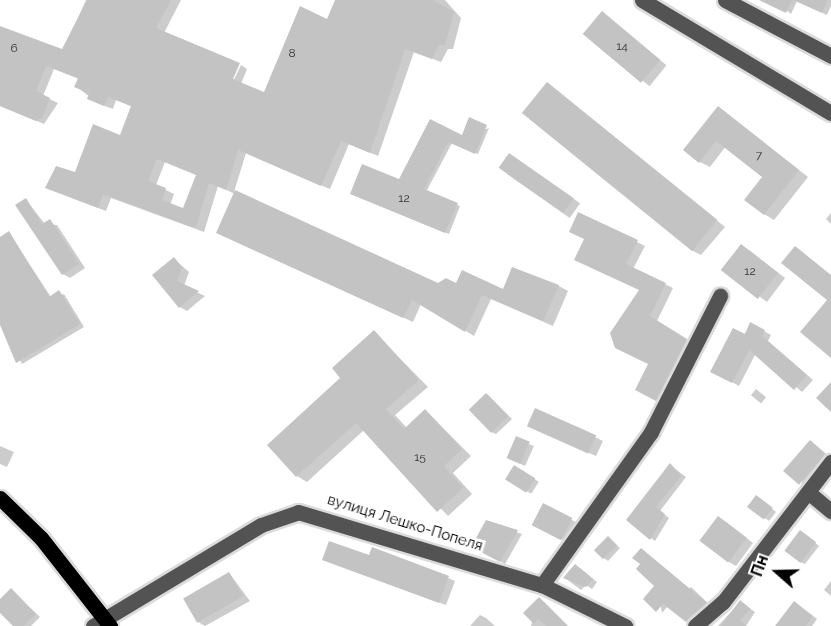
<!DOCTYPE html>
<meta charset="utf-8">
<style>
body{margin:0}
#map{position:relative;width:831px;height:626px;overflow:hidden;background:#fff;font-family:Raleway,sans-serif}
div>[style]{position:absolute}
.shadow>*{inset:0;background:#0003;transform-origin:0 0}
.building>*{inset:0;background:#c3c3c3;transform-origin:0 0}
.roads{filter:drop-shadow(2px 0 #dbdbdb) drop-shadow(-2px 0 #dbdbdb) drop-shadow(0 2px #dbdbdb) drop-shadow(0 -2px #dbdbdb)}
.minor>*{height:15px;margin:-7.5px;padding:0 7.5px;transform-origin:7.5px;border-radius:7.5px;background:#535353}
.major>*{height:15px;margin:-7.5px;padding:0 7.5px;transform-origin:7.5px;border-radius:7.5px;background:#000}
span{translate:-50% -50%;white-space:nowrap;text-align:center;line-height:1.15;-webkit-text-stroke:6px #fff;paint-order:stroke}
.number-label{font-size:12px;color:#313131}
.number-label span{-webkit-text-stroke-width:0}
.street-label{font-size:15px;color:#000}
.north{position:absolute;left:747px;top:542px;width:60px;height:60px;-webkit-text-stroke:4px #fff;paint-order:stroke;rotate:290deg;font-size:16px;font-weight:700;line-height:24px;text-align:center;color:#000}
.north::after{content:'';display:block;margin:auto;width:21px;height:27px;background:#000;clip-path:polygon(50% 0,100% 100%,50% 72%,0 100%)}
</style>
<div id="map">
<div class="shadow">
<i style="clip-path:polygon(evenodd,86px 0,181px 0,164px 33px,231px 86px,241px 65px,247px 69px,241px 84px,265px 94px,328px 21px,336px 0,445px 0,461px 18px,453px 49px,448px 49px,441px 62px,414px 52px,378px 156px,349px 144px,330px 189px,246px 153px,234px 192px,438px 285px,504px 292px,513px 269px,559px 286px,568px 291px,553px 326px,491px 299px,474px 336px,421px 304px,413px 322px,227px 237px,235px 194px,218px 186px,204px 232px,111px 198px,106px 211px,47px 188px,75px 174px,121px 137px,133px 107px,116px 100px,113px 109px,97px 103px,76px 86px,79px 79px,54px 69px,43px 96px,58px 103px,44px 124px,0 106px,0 27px,63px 51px,86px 0,165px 162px,197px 175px,184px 210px,170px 205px,174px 194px,156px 185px,165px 162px)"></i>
<i style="clip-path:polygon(775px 0,831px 0,831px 6px,827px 15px,797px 1px,791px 14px)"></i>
<i style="left:602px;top:13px;width:83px;height:27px;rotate:39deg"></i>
<i style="clip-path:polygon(548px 84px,725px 227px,701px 255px,691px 250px)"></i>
<i style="clip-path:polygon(718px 107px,808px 177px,774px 220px,764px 214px,764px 177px,726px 146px,710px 167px,700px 162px)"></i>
<i style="clip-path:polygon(431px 121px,463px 137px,489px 128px,478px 154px,452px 143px,426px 192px,460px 206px,449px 234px,355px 195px,400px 181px)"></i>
<i style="left:517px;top:159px;width:77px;height:18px;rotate:35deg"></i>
<i style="clip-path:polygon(26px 200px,45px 224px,57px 225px,85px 268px,70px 278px,63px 274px)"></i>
<i style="clip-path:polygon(831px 213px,831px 224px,826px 219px)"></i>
<i style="clip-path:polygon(579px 214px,645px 246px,633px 269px,673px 288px,657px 321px,694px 345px,664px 404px,637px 390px,650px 364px,641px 290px,585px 239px)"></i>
<i style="clip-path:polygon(9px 233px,51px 297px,64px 294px,84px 327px,22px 364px,0 322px,0 239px)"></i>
<i style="clip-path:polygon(749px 250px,785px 278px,767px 302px,723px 270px)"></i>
<i style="clip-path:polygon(174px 259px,189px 272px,184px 286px,205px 296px,187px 311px,180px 307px)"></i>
<i style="clip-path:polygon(751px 324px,771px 335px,768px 341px,813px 380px,802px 392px,756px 353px,739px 386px,719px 375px)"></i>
<i style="clip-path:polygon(374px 332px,428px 387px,395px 415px,407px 428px,426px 411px,471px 456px,453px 473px,472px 494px,448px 516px,364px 430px,307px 482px,297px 476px,342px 378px)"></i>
<i style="left:756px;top:389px;width:13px;height:8px;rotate:39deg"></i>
<i style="clip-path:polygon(487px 394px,512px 419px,496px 434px,491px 432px)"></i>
<i style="clip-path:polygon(536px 430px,595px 437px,603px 441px,596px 456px)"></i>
<i style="clip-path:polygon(529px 444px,534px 446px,525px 466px,512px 460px)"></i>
<i style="clip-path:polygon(815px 445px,829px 458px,805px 488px,801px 485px)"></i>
<i style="clip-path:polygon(0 446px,14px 452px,7px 467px,0 464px)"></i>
<i style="clip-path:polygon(670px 465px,686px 477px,660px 511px,669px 518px,655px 541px,628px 520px)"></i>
<i style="left:515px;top:467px;width:28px;height:14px;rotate:32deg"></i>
<i style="clip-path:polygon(762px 500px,776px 512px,769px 521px,765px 518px)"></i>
<i style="left:544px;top:505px;width:36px;height:22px;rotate:28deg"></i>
<i style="clip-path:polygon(487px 522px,522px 534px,505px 564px,473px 546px)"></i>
<i style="clip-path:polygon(726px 522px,753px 543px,736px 566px,729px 562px)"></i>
<i style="clip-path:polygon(805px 534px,819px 546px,805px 564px,800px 562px)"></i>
<i style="clip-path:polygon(608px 538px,620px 548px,608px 561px,604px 558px)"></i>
<i style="clip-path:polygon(331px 563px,448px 578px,455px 581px,446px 605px)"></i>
<i style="clip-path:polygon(580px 568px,597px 582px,592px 589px,586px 585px,581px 590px,565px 578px)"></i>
<i style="clip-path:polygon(229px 573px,250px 601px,205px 626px,198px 622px)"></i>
<i style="clip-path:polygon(831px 581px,831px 596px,824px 590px)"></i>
<i style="clip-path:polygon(657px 585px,687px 591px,691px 587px,711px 606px,692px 624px,668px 606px,662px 613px)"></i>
<i style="clip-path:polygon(11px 590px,40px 617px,31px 626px,15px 626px,0 610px,0 601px)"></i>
<i style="clip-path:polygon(539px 599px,544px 602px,568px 626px,531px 626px)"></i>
<i style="clip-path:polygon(740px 602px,755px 612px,746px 626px,718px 626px)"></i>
<i style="clip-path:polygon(799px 606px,817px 619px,812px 626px,782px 626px)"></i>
<i style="clip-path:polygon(480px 615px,486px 618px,495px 626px,470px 626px)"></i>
</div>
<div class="building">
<i style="clip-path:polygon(evenodd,87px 0,171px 0,156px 28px,240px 63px,233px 79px,264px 92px,300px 6px,327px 19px,335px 0,433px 0,454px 12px,445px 45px,439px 45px,432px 59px,405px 49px,370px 153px,341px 141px,321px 186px,238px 150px,226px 190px,209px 183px,196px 227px,192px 227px,103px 194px,98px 208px,45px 188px,56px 166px,75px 172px,93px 124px,120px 135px,131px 106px,108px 97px,104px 106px,87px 99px,89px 93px,74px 87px,78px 78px,46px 66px,36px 91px,50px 98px,42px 118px,36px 121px,0 106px,0 26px,62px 49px,87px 0,157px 159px,196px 175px,183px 208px,162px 200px,166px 188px,148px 181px,157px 159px)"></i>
<i style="clip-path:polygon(759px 0,792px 0,786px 13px)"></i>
<i style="clip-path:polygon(793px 0,828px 0,822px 13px)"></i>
<i style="left:602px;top:11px;width:76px;height:30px;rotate:40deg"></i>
<i style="left:547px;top:82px;width:219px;height:40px;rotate:39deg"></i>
<i style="clip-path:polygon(718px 106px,799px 170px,764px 215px,744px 200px,762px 177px,716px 141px,699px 163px,683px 150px)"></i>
<i style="clip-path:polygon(469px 117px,487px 125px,475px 154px,448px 142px,424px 189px,458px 203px,445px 233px,350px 194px,362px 164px,399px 179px,430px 119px,462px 135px)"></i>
<i style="left:509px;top:153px;width:79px;height:18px;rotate:35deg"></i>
<i style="clip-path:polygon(235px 190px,438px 283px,446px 278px,456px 283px,462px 270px,503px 289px,512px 267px,559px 285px,543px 321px,482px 295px,465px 332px,412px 300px,403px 318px,216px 233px)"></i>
<i style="clip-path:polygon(26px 198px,42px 224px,50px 219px,79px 264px,62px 275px,15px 205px)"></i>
<i style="clip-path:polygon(578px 212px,638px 240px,626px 264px,666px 283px,650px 316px,687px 339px,656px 401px,635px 390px,648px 364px,615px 348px,610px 333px,639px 290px,574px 260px,584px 239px,569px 232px)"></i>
<i style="clip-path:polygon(9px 231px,49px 297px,59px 290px,80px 324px,16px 363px,0 325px,0 237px)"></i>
<i style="left:741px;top:244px;width:47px;height:33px;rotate:38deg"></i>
<i style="clip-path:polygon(795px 246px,831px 275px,831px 358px,800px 332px,827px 300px,781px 263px)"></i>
<i style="clip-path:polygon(174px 257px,182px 267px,177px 281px,199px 291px,179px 308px,152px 275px)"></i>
<i style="clip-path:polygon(750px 322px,765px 330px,762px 336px,807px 375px,794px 390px,749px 350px,732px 383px,710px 372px,733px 328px,745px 334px)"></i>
<i style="clip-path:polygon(374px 330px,419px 380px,386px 409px,404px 429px,425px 409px,462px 449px,444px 466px,463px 488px,437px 512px,356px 423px,296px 477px,267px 445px,340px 378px,332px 368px)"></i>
<i style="clip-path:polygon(831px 382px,831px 412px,816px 398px)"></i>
<i style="left:486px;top:393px;width:32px;height:24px;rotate:46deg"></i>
<i style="left:535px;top:408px;width:67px;height:20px;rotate:24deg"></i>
<i style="left:516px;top:436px;width:15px;height:24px;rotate:23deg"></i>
<i style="left:810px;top:440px;width:21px;height:41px;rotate:41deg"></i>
<i style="clip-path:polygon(670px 463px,681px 476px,656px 507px,665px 514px,650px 540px,626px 520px)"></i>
<i style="left:514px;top:465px;width:25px;height:17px;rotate:32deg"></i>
<i style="left:756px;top:495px;width:21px;height:15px;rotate:37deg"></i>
<i style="left:543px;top:503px;width:33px;height:25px;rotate:27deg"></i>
<i style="left:718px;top:516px;width:36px;height:31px;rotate:37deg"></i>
<i style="clip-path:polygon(486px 520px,518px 530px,500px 562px,471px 547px)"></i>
<i style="left:800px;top:530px;width:20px;height:26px;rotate:37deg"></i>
<i style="left:608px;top:536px;width:13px;height:20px;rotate:45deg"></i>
<i style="clip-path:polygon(329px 541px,369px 555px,372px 547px,449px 576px,439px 603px,322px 560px)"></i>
<i style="clip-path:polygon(641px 548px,707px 603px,686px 622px,663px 604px,656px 612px,643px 599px,654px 586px,636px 569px,640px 564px,632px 558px)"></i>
<i style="clip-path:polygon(575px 564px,593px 579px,586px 587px,563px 578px)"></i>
<i style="left:229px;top:572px;width:28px;height:53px;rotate:60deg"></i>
<i style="clip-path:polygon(11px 588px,36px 614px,24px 626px,13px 626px,0 613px,0 599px)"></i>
<i style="clip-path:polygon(539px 597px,568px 626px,546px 626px,538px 619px,534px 624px,523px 613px)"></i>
<i style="clip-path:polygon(740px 600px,751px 609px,740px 620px,746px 626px,721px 626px)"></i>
<i style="clip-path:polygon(794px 601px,813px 616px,806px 626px,775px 626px)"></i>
</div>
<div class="roads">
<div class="minor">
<i style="left:642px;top:0;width:220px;rotate:30.9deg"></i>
<i style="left:725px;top:0;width:120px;rotate:27.8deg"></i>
<i style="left:808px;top:492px;width:30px;rotate:40deg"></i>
<i style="left:542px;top:585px;width:188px;rotate:-54.5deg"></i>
<i style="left:651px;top:432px;width:153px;rotate:-63.1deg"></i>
<i style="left:93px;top:626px;width:196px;rotate:-31deg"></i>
<i style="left:261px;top:525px;width:39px;rotate:-19deg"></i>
<i style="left:298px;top:512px;width:255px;rotate:16.7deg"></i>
<i style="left:542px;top:585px;width:93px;rotate:26.3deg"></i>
<i style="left:695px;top:626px;width:37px;rotate:-41deg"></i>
<i style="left:723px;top:602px;width:177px;rotate:-52.4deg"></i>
</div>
<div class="major">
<i style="left:0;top:498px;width:57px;rotate:44.3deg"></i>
<i style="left:41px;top:538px;width:112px;rotate:51.9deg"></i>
</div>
</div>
<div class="number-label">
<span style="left:622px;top:47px">14</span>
<span style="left:14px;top:49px">6</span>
<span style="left:292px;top:54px">8</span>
<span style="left:759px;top:156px">7</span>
<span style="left:404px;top:199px">12</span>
<span style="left:750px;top:272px">12</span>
<span style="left:420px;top:458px">15</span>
</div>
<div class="street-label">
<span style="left:405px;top:523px;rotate:17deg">вулиця Лешко-Попеля</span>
</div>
<div class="north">Пн</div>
</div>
